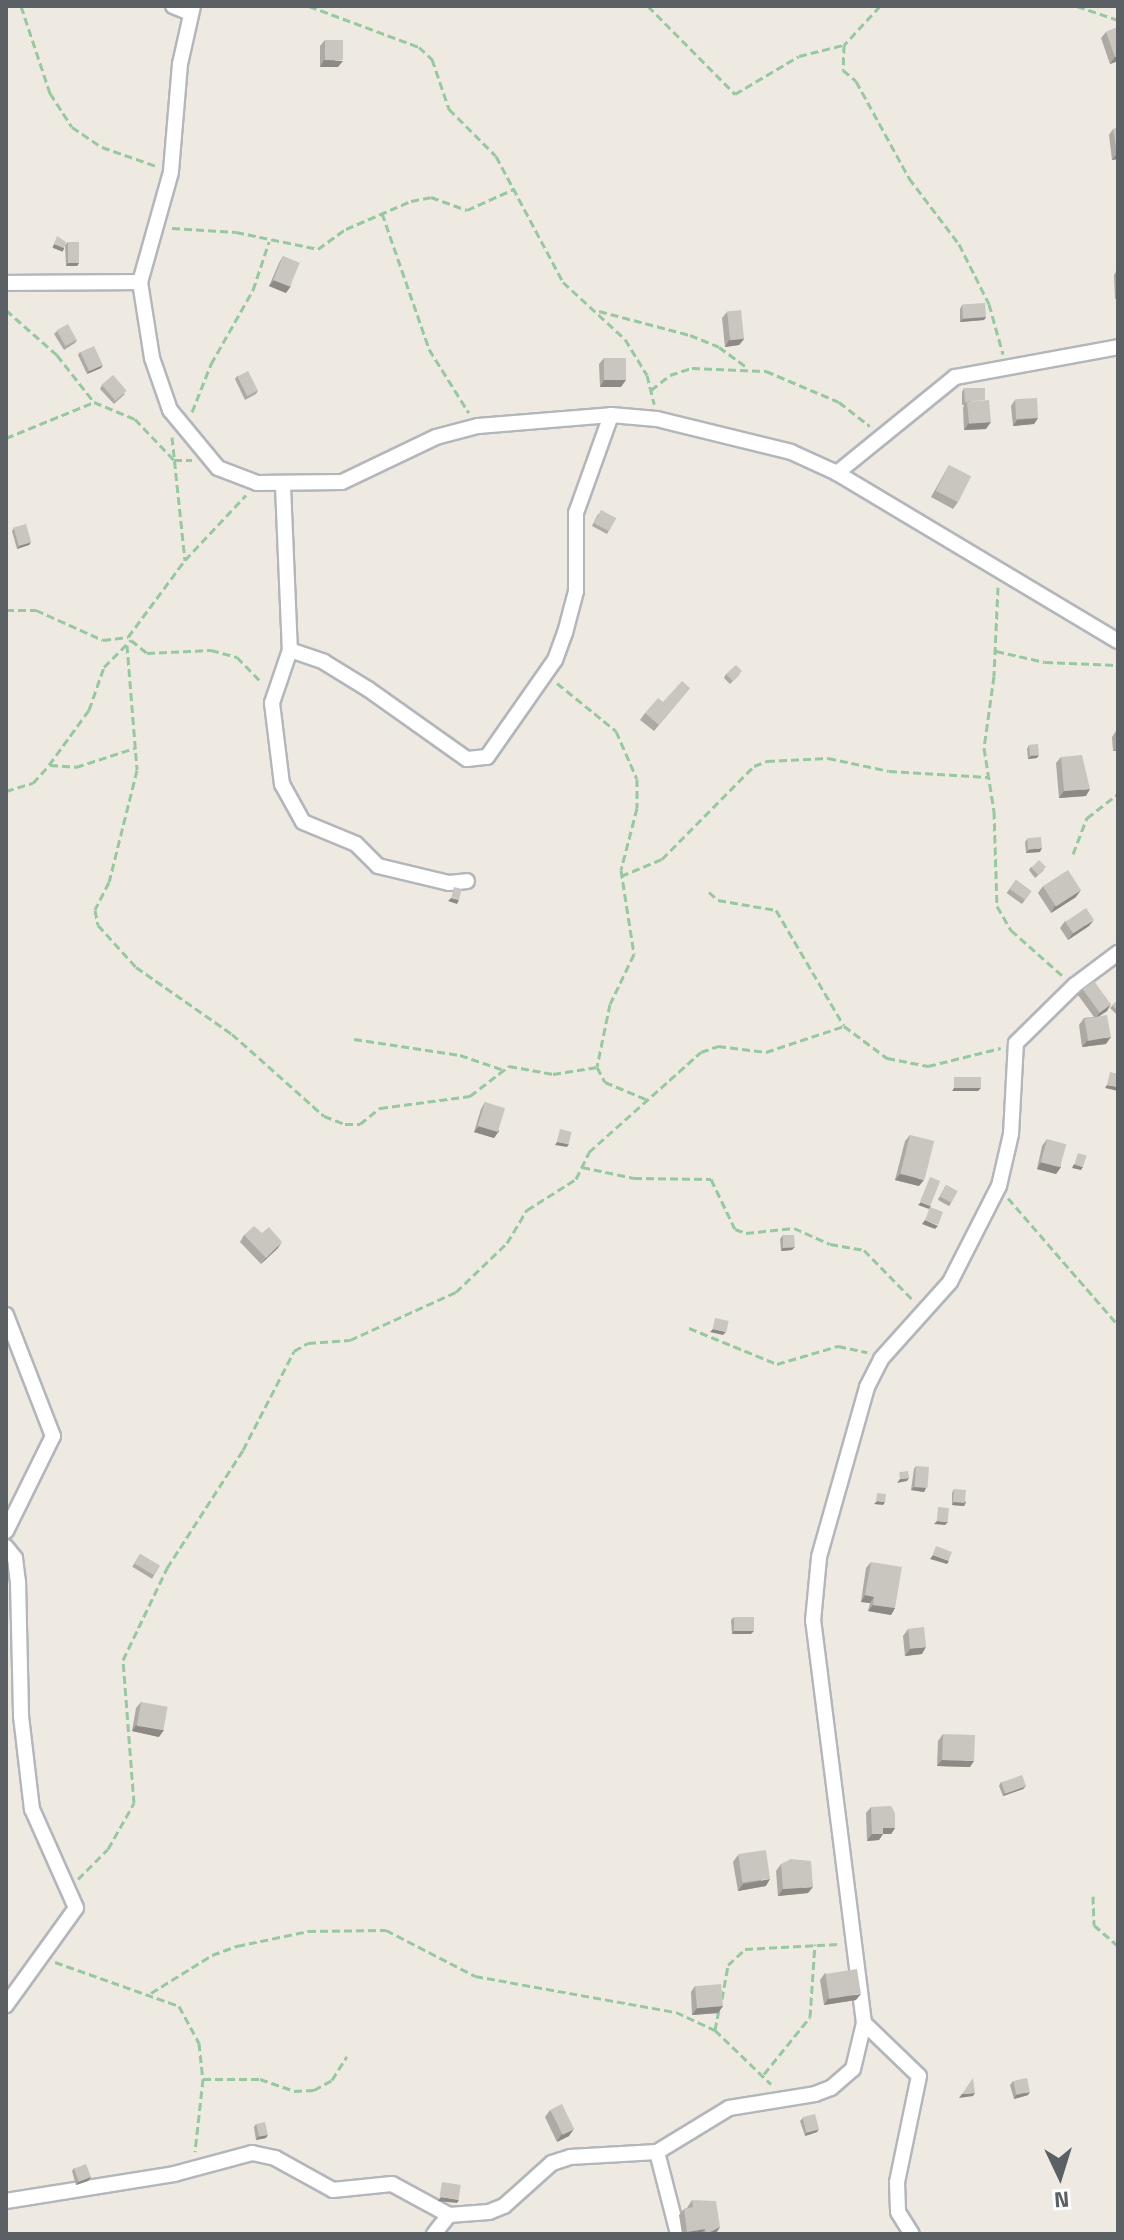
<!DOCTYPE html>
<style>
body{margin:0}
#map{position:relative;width:1124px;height:2240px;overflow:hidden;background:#eeeae2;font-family:"Titillium Web",sans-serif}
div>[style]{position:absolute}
.path>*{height:3px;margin-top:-1.5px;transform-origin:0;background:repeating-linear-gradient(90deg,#97c8a0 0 8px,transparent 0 12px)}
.roads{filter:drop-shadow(2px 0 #b3b6ba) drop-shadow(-2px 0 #b3b6ba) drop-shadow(0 2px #b3b6ba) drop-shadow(0 -2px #b3b6ba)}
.minor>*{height:14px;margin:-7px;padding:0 7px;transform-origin:7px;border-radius:7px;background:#fff}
.wall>*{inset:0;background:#ada9a4;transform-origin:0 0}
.shaded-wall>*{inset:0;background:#8d8a86;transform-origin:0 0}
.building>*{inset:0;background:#c9c5bf;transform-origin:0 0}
span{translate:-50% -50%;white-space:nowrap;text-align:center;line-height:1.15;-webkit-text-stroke:8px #fff;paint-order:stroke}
.frame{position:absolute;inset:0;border:8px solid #5b6064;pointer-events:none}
.north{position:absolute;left:1020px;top:2136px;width:80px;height:80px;-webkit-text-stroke:6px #fff;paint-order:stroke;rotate:176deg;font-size:22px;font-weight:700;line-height:32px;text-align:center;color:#5b6064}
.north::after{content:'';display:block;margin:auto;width:28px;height:36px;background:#5b6064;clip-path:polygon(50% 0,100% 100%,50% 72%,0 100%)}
</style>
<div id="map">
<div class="path">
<i style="left:21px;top:6px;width:92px;rotate:71.6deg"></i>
<i style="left:50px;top:93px;width:40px;rotate:57.1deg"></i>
<i style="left:72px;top:127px;width:36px;rotate:34deg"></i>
<i style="left:102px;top:147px;width:57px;rotate:19.4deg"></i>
<i style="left:309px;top:6px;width:117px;rotate:20.4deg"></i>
<i style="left:419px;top:47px;width:18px;rotate:43deg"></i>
<i style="left:432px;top:59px;width:53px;rotate:71.2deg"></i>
<i style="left:449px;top:109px;width:66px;rotate:45deg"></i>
<i style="left:496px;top:156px;width:143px;rotate:62deg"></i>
<i style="left:563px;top:282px;width:84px;rotate:42.6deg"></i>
<i style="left:625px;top:339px;width:42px;rotate:58.6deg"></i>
<i style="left:647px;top:375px;width:30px;rotate:76deg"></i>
<i style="left:648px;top:6px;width:124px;rotate:45.3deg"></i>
<i style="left:735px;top:94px;width:74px;rotate:-30.7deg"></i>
<i style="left:799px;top:56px;width:45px;rotate:-14deg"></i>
<i style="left:880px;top:6px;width:53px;rotate:132.7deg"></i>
<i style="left:844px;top:45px;width:25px;rotate:92deg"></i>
<i style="left:843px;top:70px;width:17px;rotate:40deg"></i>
<i style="left:856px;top:81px;width:111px;rotate:61.3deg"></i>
<i style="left:909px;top:178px;width:83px;rotate:52.9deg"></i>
<i style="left:959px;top:244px;width:67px;rotate:63.4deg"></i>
<i style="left:989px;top:304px;width:52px;rotate:74.4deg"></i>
<i style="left:1077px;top:6px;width:43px;rotate:18.9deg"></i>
<i style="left:382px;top:213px;width:144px;rotate:70.9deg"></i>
<i style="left:429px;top:349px;width:75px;rotate:58deg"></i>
<i style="left:172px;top:228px;width:64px;rotate:3.6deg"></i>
<i style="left:236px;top:232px;width:84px;rotate:11.7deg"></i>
<i style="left:318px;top:249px;width:34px;rotate:-36deg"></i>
<i style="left:346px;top:229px;width:71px;rotate:-23.3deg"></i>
<i style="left:411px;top:201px;width:20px;rotate:-11deg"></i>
<i style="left:431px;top:197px;width:38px;rotate:20deg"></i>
<i style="left:467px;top:210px;width:51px;rotate:-24.1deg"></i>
<i style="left:6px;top:310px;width:68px;rotate:41.4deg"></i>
<i style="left:57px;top:355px;width:60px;rotate:51.8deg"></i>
<i style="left:94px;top:402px;width:44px;rotate:22.5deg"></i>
<i style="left:135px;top:419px;width:57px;rotate:46.4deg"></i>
<i style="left:174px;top:460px;width:18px"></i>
<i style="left:599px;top:311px;width:94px;rotate:14.8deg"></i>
<i style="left:690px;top:335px;width:31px;rotate:22deg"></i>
<i style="left:719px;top:347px;width:34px;rotate:36deg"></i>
<i style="left:651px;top:390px;width:24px;rotate:-38deg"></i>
<i style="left:670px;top:375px;width:23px;rotate:-18deg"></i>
<i style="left:692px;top:368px;width:74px;rotate:2.3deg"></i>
<i style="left:766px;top:371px;width:79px;rotate:23deg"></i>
<i style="left:839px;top:402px;width:39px;rotate:38deg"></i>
<i style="left:192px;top:412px;width:52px;rotate:-68.4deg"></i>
<i style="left:211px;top:364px;width:85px;rotate:-60.4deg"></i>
<i style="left:253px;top:290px;width:51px;rotate:-71.6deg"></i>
<i style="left:172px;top:437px;width:124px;rotate:84deg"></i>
<i style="left:6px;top:438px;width:95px;rotate:-22.2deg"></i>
<i style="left:998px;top:587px;width:89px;rotate:92.6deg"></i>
<i style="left:994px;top:676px;width:73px;rotate:97.9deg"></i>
<i style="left:984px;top:748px;width:64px;rotate:81deg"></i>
<i style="left:994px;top:811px;width:95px;rotate:88.2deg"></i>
<i style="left:997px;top:906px;width:28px;rotate:60deg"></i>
<i style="left:1011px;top:930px;width:71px;rotate:41.6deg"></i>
<i style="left:6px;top:610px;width:30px"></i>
<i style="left:36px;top:610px;width:73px;rotate:24.1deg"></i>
<i style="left:103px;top:640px;width:25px;rotate:-7deg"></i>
<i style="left:128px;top:637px;width:96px;rotate:-53.5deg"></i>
<i style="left:185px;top:560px;width:89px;rotate:-46.8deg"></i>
<i style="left:131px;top:640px;width:21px;rotate:39deg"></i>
<i style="left:147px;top:653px;width:64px;rotate:-2.7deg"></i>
<i style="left:211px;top:650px;width:27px;rotate:15deg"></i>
<i style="left:237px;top:657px;width:36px;rotate:46deg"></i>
<i style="left:127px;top:645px;width:125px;rotate:85.4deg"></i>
<i style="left:137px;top:770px;width:115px;rotate:104deg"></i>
<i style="left:109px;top:882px;width:31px;rotate:117deg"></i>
<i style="left:95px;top:910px;width:15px;rotate:79deg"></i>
<i style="left:98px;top:925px;width:57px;rotate:47.9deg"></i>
<i style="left:136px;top:967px;width:117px;rotate:34.9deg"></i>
<i style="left:232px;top:1034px;width:123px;rotate:41.7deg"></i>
<i style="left:324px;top:1116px;width:22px;rotate:21deg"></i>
<i style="left:345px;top:1124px;width:15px"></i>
<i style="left:360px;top:1124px;width:26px;rotate:-39deg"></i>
<i style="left:380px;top:1108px;width:91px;rotate:-7.6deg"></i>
<i style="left:470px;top:1096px;width:49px;rotate:-37.6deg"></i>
<i style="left:509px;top:1066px;width:45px;rotate:10.3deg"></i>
<i style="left:553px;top:1074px;width:45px;rotate:-9deg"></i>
<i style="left:996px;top:651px;width:50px;rotate:12.7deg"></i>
<i style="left:1045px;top:662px;width:73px;rotate:2.4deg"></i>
<i style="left:557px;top:683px;width:76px;rotate:39.1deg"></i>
<i style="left:616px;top:731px;width:52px;rotate:66.4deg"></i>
<i style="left:637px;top:779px;width:29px;rotate:90deg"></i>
<i style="left:637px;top:808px;width:64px;rotate:104.5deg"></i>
<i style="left:621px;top:870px;width:85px;rotate:81.2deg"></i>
<i style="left:634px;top:954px;width:55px;rotate:115.6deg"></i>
<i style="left:610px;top:1004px;width:64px;rotate:101.7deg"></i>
<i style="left:597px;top:1067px;width:17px;rotate:62deg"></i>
<i style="left:605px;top:1082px;width:47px;rotate:22.7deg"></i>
<i style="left:50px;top:765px;width:26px;rotate:4deg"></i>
<i style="left:76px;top:767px;width:62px;rotate:-17.9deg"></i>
<i style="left:6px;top:791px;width:28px;rotate:-17deg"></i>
<i style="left:33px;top:783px;width:24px;rotate:-48deg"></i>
<i style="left:49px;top:765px;width:68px;rotate:-54deg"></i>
<i style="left:89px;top:710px;width:46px;rotate:-70.8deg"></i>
<i style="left:104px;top:667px;width:38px;rotate:-45deg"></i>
<i style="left:1073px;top:854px;width:39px;rotate:-69deg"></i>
<i style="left:1087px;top:818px;width:39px;rotate:-38deg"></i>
<i style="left:621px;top:876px;width:44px;rotate:-22.5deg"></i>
<i style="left:662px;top:859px;width:131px;rotate:-45.3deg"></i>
<i style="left:754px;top:766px;width:14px;rotate:-21deg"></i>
<i style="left:767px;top:761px;width:61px;rotate:-2.8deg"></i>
<i style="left:828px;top:758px;width:62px;rotate:12deg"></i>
<i style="left:889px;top:771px;width:99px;rotate:3.5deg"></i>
<i style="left:709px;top:892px;width:12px;rotate:42deg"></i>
<i style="left:718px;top:900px;width:59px;rotate:9.8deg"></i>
<i style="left:776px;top:910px;width:134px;rotate:59.6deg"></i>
<i style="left:844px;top:1026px;width:54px;rotate:36.7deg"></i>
<i style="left:887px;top:1058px;width:42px;rotate:11deg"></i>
<i style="left:928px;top:1066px;width:75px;rotate:-13.9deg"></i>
<i style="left:354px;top:1039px;width:107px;rotate:8.6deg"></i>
<i style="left:460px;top:1055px;width:46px;rotate:18.8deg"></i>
<i style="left:582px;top:1167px;width:53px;rotate:11.9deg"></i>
<i style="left:634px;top:1178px;width:77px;rotate:0.7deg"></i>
<i style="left:711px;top:1179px;width:55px;rotate:64.4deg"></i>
<i style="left:735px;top:1229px;width:12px;rotate:20deg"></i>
<i style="left:746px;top:1233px;width:48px;rotate:-5.9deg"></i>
<i style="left:794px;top:1228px;width:39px;rotate:24deg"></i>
<i style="left:830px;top:1244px;width:35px;rotate:10deg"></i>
<i style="left:864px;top:1250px;width:71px;rotate:45.6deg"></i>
<i style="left:1008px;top:1198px;width:168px;rotate:49.1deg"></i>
<i style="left:689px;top:1328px;width:95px;rotate:22.2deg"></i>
<i style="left:777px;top:1364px;width:64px;rotate:-16.4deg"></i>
<i style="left:838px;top:1346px;width:30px;rotate:12deg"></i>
<i style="left:78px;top:1879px;width:42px;rotate:-45deg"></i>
<i style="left:108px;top:1849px;width:53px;rotate:-60.5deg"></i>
<i style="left:134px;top:1803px;width:143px;rotate:-94.4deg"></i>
<i style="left:123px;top:1660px;width:102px;rotate:-64.4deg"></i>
<i style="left:167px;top:1568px;width:140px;rotate:-57.2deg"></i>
<i style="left:243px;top:1450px;width:111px;rotate:-62.7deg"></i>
<i style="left:294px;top:1351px;width:16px;rotate:-30deg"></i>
<i style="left:308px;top:1343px;width:42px;rotate:-4.1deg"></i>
<i style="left:350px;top:1340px;width:116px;rotate:-24.4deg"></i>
<i style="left:456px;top:1292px;width:71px;rotate:-43.9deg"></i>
<i style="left:507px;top:1243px;width:39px;rotate:-59deg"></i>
<i style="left:527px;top:1210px;width:58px;rotate:-32.3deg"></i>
<i style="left:576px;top:1179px;width:30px;rotate:-64deg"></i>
<i style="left:589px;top:1152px;width:150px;rotate:-41.8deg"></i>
<i style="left:701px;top:1052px;width:18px;rotate:-19deg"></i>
<i style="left:718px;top:1046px;width:48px;rotate:7.1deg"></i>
<i style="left:766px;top:1052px;width:82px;rotate:-18.4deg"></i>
<i style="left:1093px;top:1896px;width:29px;rotate:88deg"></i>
<i style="left:1094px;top:1925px;width:32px;rotate:41deg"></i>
<i style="left:55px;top:1962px;width:132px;rotate:19.5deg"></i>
<i style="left:179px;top:2006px;width:42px;rotate:61.6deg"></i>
<i style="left:199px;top:2043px;width:36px;rotate:84deg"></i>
<i style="left:203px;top:2079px;width:73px;rotate:96.3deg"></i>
<i style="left:151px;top:1993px;width:72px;rotate:-31.9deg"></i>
<i style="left:212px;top:1955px;width:27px;rotate:-20deg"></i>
<i style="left:237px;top:1946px;width:73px;rotate:-11.9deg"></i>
<i style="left:308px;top:1931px;width:78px;rotate:-0.7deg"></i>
<i style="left:386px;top:1930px;width:100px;rotate:27.3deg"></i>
<i style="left:475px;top:1976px;width:204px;rotate:10.2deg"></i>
<i style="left:676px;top:2012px;width:43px;rotate:24.8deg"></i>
<i style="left:715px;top:2030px;width:78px;rotate:44deg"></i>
<i style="left:722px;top:1999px;width:35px;rotate:-80deg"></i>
<i style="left:728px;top:1965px;width:23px;rotate:-43deg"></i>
<i style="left:745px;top:1949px;width:94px;rotate:-3deg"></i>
<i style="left:715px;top:2030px;width:20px;rotate:-79deg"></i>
<i style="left:764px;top:2074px;width:73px;rotate:-51.1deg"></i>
<i style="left:810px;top:2017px;width:73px;rotate:-86.1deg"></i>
<i style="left:203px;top:2079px;width:57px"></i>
<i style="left:260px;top:2079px;width:36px;rotate:19deg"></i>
<i style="left:294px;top:2091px;width:20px;rotate:-3deg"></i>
<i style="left:314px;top:2090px;width:21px;rotate:-29deg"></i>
<i style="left:332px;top:2080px;width:28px;rotate:-58deg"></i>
</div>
<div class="roads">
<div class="minor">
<i style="left:173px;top:6px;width:18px;rotate:22deg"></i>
<i style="left:193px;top:6px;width:59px;rotate:102.6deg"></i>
<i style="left:180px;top:64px;width:108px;rotate:94.8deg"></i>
<i style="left:171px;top:172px;width:114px;rotate:105.7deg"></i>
<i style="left:140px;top:282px;width:77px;rotate:81deg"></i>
<i style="left:152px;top:358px;width:55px;rotate:70.9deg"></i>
<i style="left:170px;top:410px;width:75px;rotate:50.4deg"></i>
<i style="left:218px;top:468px;width:42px;rotate:21deg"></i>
<i style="left:257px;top:483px;width:85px;rotate:-0.7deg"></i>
<i style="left:342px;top:482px;width:104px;rotate:-25.6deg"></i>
<i style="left:436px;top:437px;width:43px;rotate:-14.7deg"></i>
<i style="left:478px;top:426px;width:133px;rotate:-4.7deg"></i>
<i style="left:611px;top:415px;width:46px;rotate:5deg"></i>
<i style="left:657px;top:419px;width:138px;rotate:13.8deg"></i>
<i style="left:791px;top:452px;width:51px;rotate:24.5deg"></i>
<i style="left:837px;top:473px;width:327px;rotate:30.9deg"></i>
<i style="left:6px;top:283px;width:134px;rotate:-0.4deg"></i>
<i style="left:837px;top:473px;width:152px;rotate:-39.1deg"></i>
<i style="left:955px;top:377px;width:166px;rotate:-10.4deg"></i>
<i style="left:283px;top:486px;width:164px;rotate:87.6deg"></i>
<i style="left:290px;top:650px;width:56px;rotate:108.8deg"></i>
<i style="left:272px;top:703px;width:82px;rotate:83deg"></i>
<i style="left:282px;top:784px;width:43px;rotate:61.1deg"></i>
<i style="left:303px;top:822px;width:57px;rotate:22.5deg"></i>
<i style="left:356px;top:844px;width:31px;rotate:45deg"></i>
<i style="left:378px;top:866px;width:73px;rotate:13.5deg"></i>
<i style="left:449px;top:883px;width:18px;rotate:-6deg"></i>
<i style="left:290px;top:650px;width:36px;rotate:19deg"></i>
<i style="left:324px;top:662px;width:52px;rotate:31.5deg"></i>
<i style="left:368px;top:689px;width:121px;rotate:35.3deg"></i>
<i style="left:467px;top:759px;width:20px;rotate:-6deg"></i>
<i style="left:487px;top:757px;width:118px;rotate:-55deg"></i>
<i style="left:555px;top:660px;width:29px;rotate:-70deg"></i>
<i style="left:565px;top:633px;width:43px;rotate:-75.3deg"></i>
<i style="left:576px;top:591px;width:78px;rotate:-90deg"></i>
<i style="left:576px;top:513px;width:104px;rotate:-70.3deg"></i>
<i style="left:6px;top:1315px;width:130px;rotate:68.8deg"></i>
<i style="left:53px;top:1436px;width:106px;rotate:116.3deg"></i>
<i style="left:6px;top:1547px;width:14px;rotate:51deg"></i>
<i style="left:15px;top:1558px;width:23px;rotate:83deg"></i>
<i style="left:18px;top:1581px;width:135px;rotate:88.7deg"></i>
<i style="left:21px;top:1716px;width:94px;rotate:83.3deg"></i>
<i style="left:32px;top:1809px;width:108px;rotate:66deg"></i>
<i style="left:76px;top:1908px;width:120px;rotate:125.8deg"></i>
<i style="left:864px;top:2023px;width:76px;rotate:43.9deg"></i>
<i style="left:919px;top:2076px;width:108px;rotate:101.7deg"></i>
<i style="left:897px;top:2182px;width:30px;rotate:88deg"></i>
<i style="left:898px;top:2212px;width:26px;rotate:58deg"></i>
<i style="left:657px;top:2152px;width:85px;rotate:75.6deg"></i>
<i style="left:6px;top:2201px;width:170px;rotate:-9.1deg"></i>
<i style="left:174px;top:2174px;width:81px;rotate:-15.1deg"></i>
<i style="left:252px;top:2153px;width:24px;rotate:12deg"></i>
<i style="left:275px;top:2158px;width:66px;rotate:28.9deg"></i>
<i style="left:333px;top:2190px;width:59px;rotate:-5.8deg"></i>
<i style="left:392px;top:2184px;width:65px;rotate:28.5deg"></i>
<i style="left:449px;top:2215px;width:40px;rotate:-4.3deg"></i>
<i style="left:489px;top:2212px;width:16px;rotate:-22deg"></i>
<i style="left:504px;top:2206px;width:64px;rotate:-41.9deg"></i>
<i style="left:552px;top:2163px;width:19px;rotate:-18deg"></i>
<i style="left:570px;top:2157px;width:87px;rotate:-3.3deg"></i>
<i style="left:657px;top:2152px;width:84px;rotate:-31.4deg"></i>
<i style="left:729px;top:2108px;width:87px;rotate:-9.2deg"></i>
<i style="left:815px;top:2094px;width:17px;rotate:-21deg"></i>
<i style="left:831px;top:2088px;width:29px;rotate:-41deg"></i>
<i style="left:853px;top:2069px;width:47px;rotate:-76.6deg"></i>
<i style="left:864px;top:2023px;width:405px;rotate:-97.2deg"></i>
<i style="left:813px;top:1621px;width:64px;rotate:-84.6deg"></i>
<i style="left:819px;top:1557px;width:177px;rotate:-74.2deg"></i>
<i style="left:867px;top:1387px;width:31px;rotate:-63deg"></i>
<i style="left:881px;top:1359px;width:103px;rotate:-48.1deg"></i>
<i style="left:950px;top:1282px;width:108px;rotate:-63deg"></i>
<i style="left:999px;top:1186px;width:53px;rotate:-77deg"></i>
<i style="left:1011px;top:1134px;width:91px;rotate:-86.9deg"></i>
<i style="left:1016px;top:1043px;width:83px;rotate:-44.5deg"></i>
<i style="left:1075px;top:985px;width:54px;rotate:-36.7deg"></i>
<i style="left:434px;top:2234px;width:24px;rotate:-52deg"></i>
</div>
</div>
<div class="wall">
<i style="clip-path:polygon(1118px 27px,1118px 61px,1110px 64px,1101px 38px,1106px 32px)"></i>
<i style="clip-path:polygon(325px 40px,338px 67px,320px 67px,320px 46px)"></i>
<i style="clip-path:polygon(1118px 128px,1118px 159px,1112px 160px,1109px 135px,1113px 129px)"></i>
<i style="clip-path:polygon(68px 242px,79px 263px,77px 266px,66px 266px,65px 245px)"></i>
<i style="clip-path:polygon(283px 256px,286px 293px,269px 286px,279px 263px)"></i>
<i style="clip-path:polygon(1118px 268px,1118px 299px,1115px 299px,1114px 275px)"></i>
<i style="clip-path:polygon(962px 305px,986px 317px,984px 320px,960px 322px,960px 309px)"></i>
<i style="clip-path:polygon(727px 312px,744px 339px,739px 345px,725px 347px,722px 318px)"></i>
<i style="clip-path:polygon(57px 331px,77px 340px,75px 343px,64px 350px,54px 334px)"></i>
<i style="clip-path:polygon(80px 352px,101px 368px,87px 374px,78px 355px)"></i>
<i style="clip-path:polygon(604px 358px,621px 387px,600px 387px,599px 364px)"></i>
<i style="clip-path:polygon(237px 376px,258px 391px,256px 394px,245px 400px,235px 379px)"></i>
<i style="clip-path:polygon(102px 385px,125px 394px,114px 404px,100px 389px)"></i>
<i style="clip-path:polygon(964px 388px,986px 429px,964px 430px,963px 408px,964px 405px,962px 405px,962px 392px)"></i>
<i style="clip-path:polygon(1015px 400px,1038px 418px,1034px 424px,1013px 426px,1011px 406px)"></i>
<i style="clip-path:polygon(949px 465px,958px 502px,953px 509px,931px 497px)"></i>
<i style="clip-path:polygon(598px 514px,616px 518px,607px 534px,592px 526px)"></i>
<i style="clip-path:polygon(14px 528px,31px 542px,29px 545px,17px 549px,12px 531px)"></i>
<i style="clip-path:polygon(726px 674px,740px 674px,730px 684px,724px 678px)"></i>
<i style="clip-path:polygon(690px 688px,654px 731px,640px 720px,645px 713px)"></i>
<i style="clip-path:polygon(1116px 731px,1118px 751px,1113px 751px,1112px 737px)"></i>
<i style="clip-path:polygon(1029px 745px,1037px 758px,1028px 759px,1027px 749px)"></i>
<i style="clip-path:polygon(1061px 757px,1086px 796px,1059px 798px,1056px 763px)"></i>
<i style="clip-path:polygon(1027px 839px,1040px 852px,1026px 853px,1025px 842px)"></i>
<i style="clip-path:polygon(1031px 867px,1044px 870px,1035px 878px,1029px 870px)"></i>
<i style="left:1016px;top:880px;width:19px;height:16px;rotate:36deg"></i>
<i style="clip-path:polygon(1043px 886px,1076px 897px,1051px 913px,1038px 893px)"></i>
<i style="clip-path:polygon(1065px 921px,1089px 926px,1068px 940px,1060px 928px)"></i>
<i style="clip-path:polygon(1083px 989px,1111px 1004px,1107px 1011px,1099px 1016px,1106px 1044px,1082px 1047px,1079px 1025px,1084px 1018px,1094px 1017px,1078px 995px)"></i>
<i style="clip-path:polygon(1118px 1000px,1118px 1016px,1110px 1008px)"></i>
<i style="clip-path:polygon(485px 1102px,499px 1131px,494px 1138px,474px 1132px,481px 1109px)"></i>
<i style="clip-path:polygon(910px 1135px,919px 1186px,895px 1180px,905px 1141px)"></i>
<i style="clip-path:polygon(1047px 1139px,1061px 1167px,1056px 1174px,1037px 1169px,1042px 1146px)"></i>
<i style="left:946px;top:1185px;width:13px;height:17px;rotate:29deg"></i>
<i style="clip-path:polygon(262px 1233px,278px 1248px,261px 1264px,240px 1242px,244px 1235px)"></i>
<i style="clip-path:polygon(783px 1235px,792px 1250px,781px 1251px,780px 1239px)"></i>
<i style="clip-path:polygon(916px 1466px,926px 1488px,924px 1492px,911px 1490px,914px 1469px)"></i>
<i style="clip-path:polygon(954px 1489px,966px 1502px,964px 1506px,952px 1505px,952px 1493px)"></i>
<i style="left:140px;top:1554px;width:23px;height:15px;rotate:31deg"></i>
<i style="clip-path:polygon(871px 1562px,895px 1608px,891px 1615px,868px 1611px,870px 1603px,861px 1602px,866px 1568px)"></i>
<i style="clip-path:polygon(734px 1617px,751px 1634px,732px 1634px,731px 1620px)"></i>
<i style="clip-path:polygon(908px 1629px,922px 1654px,905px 1656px,903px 1636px)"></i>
<i style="clip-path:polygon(141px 1702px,159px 1737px,132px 1731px,136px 1708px)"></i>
<i style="clip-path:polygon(943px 1734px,970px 1767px,937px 1766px,938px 1741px)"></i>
<i style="clip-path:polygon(1001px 1782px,1026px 1786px,1023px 1789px,1003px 1796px,999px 1786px)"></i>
<i style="clip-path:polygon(871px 1807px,895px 1828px,891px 1834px,883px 1834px,879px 1840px,867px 1841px,866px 1813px)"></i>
<i style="clip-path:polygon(738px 1855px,766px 1886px,738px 1891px,733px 1862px)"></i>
<i style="clip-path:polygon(781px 1864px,808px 1893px,778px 1896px,776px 1871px)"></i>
<i style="clip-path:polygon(825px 1973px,856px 2000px,824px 2005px,820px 1980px)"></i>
<i style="clip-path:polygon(695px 1986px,723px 2006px,718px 2013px,692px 2015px,691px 1992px)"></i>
<i style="clip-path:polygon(1013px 2081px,1028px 2095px,1014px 2099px,1010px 2085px)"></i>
<i style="clip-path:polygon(550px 2110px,569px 2136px,557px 2142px,545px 2117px)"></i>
<i style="clip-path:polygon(803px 2118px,817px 2132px,805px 2136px,800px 2121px)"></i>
<i style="clip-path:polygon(256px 2124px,266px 2138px,256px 2140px,254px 2127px)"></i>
<i style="clip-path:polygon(74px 2168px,91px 2177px,88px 2181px,76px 2185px,72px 2171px)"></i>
<i style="clip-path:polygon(692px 2200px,720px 2227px,716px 2234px,682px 2234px,679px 2215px,684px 2209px,687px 2208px)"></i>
</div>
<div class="shaded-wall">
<i style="clip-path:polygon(1118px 56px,1118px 61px,1110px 64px,1115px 57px)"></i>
<i style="clip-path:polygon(324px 60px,343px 61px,338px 67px,320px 67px)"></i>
<i style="clip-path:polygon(1118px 153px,1118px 159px,1112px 160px,1117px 154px)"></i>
<i style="left:54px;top:244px;width:11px;height:4px;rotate:22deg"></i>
<i style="clip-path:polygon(68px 263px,79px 263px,77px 266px,66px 266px)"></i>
<i style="clip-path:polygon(274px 280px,291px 286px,286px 293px,269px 286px)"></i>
<i style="clip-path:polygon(986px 317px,984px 320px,960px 322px,963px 319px)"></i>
<i style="clip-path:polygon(744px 339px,739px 345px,725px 347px,729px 340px)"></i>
<i style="clip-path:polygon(103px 365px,101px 368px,87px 374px,89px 371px)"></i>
<i style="clip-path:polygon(604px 380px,626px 380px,621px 387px,600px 387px)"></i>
<i style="clip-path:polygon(1038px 418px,1034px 424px,1013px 426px,1017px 420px)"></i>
<i style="clip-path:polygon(991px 422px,986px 429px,964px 430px,969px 423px)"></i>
<i style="clip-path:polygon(31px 542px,29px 545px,17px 549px,20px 546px)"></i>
<i style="clip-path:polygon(1039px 755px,1037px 758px,1028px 759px,1031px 756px)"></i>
<i style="clip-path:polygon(1090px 789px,1086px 796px,1059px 798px,1064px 791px)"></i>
<i style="clip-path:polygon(1042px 848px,1040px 852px,1026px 853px,1029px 850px)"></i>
<i style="clip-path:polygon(1081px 890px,1076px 897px,1051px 913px,1055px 906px)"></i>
<i style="clip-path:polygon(451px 898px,459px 900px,457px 904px,448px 901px)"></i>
<i style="clip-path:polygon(1094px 920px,1089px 926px,1068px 940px,1073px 933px)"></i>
<i style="clip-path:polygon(1111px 1004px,1107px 1011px,1095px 1019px,1100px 1012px)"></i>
<i style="clip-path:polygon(1111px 1037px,1106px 1044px,1082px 1047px,1087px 1041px)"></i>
<i style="clip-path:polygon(1107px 1085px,1118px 1087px,1118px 1091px,1105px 1088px)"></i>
<i style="clip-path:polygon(954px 1088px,981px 1088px,978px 1091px,952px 1091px)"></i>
<i style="clip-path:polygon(479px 1126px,499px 1131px,494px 1138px,474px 1132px)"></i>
<i style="clip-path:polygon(557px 1142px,569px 1144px,567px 1147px,555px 1145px)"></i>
<i style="clip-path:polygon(1041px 1162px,1061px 1167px,1056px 1174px,1037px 1169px)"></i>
<i style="clip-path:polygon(1074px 1164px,1083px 1167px,1081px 1170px,1072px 1168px)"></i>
<i style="clip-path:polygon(900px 1174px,924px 1180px,919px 1186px,895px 1180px)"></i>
<i style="clip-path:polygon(921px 1202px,931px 1206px,929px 1209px,918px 1205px)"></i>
<i style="clip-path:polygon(925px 1220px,938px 1226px,935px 1229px,922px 1224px)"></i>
<i style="clip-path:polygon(282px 1242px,278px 1248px,261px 1264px,266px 1258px)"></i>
<i style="clip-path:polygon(795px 1247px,792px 1250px,781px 1251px,783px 1248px)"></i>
<i style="clip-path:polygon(713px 1329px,726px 1332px,723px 1335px,710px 1332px)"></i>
<i style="clip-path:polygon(909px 1478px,907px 1481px,897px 1483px,900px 1479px)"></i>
<i style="clip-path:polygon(914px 1487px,926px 1488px,924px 1492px,911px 1490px)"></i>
<i style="clip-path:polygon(877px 1501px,885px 1502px,883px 1505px,874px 1504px)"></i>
<i style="clip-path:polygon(954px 1502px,966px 1502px,964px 1506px,952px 1505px)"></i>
<i style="clip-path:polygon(937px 1521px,948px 1522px,945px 1525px,934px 1524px)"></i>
<i style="clip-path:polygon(933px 1555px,949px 1561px,947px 1564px,930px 1559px)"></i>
<i style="clip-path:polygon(865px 1595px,874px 1597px,870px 1603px,861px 1602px)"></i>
<i style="clip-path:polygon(873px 1605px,895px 1608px,891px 1615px,868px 1611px)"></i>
<i style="clip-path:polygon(734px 1631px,754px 1631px,751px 1634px,732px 1634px)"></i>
<i style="clip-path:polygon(926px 1647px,922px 1654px,905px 1656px,910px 1649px)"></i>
<i style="clip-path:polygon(136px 1725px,164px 1730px,159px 1737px,132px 1731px)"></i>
<i style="clip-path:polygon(942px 1760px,974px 1761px,970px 1767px,937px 1766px)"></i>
<i style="clip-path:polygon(1026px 1786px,1023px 1789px,1003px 1796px,1005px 1793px)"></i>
<i style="clip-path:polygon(883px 1828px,895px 1828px,891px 1834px,883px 1834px,879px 1840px,867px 1841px,872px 1834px)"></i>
<i style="clip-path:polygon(770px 1879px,766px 1886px,738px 1891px,743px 1884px)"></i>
<i style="clip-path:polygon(813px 1887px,808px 1893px,778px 1896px,783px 1889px)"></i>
<i style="clip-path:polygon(861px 1994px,856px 2000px,824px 2005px,828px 1999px)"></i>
<i style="clip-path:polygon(723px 2006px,718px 2013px,692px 2015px,697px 2008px)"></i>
<i style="clip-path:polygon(1030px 2092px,1028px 2095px,1014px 2099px,1016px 2095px)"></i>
<i style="clip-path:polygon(975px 2093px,973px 2096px,959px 2098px,962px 2094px)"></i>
<i style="clip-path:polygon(574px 2129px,569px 2136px,557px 2142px,561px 2135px)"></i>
<i style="clip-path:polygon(819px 2129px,817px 2132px,805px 2136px,807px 2132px)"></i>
<i style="clip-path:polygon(268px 2135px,266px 2138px,256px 2140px,259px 2136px)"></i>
<i style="clip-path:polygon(91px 2177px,88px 2181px,76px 2185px,79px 2181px)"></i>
<i style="clip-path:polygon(441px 2197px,459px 2200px,457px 2203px,438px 2201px)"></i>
<i style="clip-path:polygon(720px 2227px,715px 2234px,706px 2234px)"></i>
<i style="clip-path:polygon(705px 2229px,701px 2234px,686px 2234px,687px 2232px)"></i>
</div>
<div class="building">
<i style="clip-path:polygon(1118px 27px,1118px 56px,1115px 57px,1106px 32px)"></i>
<i style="left:325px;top:40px;width:18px;height:20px"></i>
<i style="clip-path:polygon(1118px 128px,1118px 153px,1117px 154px,1113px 129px)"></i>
<i style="clip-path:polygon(57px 236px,66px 242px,64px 248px,54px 244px)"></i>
<i style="left:68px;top:242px;width:11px;height:21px"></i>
<i style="left:283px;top:256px;width:18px;height:26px;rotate:22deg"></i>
<i style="left:985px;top:303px;width:14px;height:23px;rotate:86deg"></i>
<i style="left:741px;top:310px;width:29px;height:14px;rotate:84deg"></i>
<i style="left:68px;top:324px;width:18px;height:13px;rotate:61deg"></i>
<i style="left:94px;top:346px;width:21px;height:15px;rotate:65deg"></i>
<i style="left:604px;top:358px;width:22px;height:22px"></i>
<i style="left:248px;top:371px;width:22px;height:12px;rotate:63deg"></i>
<i style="left:113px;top:375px;width:21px;height:15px;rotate:49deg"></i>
<i style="clip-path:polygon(964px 388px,985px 388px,985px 400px,965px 402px)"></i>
<i style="left:1037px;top:398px;width:20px;height:22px;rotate:87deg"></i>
<i style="left:989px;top:400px;width:22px;height:22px;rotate:85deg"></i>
<i style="left:949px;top:465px;width:25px;height:29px;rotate:27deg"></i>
<i style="left:601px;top:510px;width:17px;height:15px;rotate:28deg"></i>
<i style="left:26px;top:524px;width:19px;height:13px;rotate:74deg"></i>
<i style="clip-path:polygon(736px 665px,742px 671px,733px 681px,726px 674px)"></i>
<i style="clip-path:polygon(682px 681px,690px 688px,659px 725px,645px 713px,658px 698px,663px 702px)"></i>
<i style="left:1038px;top:744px;width:11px;height:9px;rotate:85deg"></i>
<i style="clip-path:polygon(1082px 755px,1090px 789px,1064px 791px,1061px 757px)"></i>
<i style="left:1041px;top:837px;width:11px;height:14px;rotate:85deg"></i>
<i style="left:1039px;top:860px;width:10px;height:11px;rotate:45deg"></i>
<i style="left:1068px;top:870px;width:24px;height:30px;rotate:57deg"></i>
<i style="left:1016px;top:880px;width:19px;height:11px;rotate:36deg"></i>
<i style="left:454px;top:887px;width:8px;height:11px;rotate:14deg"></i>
<i style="left:1086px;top:908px;width:14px;height:25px;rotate:56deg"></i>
<i style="left:1094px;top:981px;width:29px;height:14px;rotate:54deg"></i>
<i style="clip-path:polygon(1118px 1000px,1118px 1011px,1112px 1005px)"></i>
<i style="left:1107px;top:1015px;width:22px;height:23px;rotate:80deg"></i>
<i style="clip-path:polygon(1110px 1072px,1118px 1074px,1118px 1087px,1107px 1085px)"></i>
<i style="left:954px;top:1077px;width:27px;height:11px"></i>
<i style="left:485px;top:1102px;width:21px;height:25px;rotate:17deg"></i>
<i style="left:560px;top:1129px;width:12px;height:13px;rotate:14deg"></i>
<i style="left:910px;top:1135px;width:25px;height:40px;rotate:14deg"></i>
<i style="left:1047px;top:1139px;width:20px;height:24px;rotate:15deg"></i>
<i style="left:1078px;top:1153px;width:9px;height:12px;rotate:18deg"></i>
<i style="left:930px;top:1177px;width:11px;height:27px;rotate:22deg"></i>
<i style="left:946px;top:1185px;width:13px;height:13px;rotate:29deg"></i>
<i style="left:930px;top:1207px;width:14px;height:14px;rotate:21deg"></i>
<i style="clip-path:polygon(254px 1226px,262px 1233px,269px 1227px,282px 1242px,266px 1258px,244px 1235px)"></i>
<i style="clip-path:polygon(783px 1235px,794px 1235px,795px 1247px,783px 1248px)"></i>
<i style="left:715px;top:1318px;width:14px;height:11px;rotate:12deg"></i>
<i style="left:916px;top:1466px;width:13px;height:21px;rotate:4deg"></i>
<i style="left:908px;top:1471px;width:7px;height:9px;rotate:82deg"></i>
<i style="left:954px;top:1489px;width:12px;height:13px;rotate:5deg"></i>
<i style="left:877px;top:1493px;width:9px;height:8px;rotate:6deg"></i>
<i style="left:938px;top:1507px;width:11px;height:14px;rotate:5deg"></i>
<i style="left:936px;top:1546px;width:17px;height:9px;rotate:21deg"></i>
<i style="left:140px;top:1554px;width:23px;height:11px;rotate:31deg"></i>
<i style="clip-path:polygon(871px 1562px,902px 1567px,895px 1608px,873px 1605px,874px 1597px,865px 1595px)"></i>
<i style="left:734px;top:1617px;width:20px;height:14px"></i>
<i style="left:924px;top:1627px;width:20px;height:16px;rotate:84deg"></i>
<i style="left:141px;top:1702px;width:27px;height:24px;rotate:10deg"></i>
<i style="left:943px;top:1734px;width:32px;height:26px;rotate:2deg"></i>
<i style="left:1022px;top:1775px;width:12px;height:22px;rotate:70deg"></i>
<i style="clip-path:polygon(891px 1806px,895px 1813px,895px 1828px,883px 1828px,883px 1834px,872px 1834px,871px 1807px)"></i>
<i style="left:766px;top:1850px;width:29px;height:28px;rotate:82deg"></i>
<i style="clip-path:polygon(791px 1859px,811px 1861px,813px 1887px,783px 1889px,781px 1864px)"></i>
<i style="left:857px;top:1969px;width:25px;height:32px;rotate:81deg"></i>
<i style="left:721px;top:1984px;width:22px;height:26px;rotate:85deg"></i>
<i style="clip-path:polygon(973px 2078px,975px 2093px,962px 2094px)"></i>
<i style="left:1027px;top:2078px;width:14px;height:14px;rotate:78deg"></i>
<i style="left:562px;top:2104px;width:28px;height:13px;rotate:64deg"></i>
<i style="left:815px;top:2114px;width:16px;height:13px;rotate:75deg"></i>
<i style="left:265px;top:2122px;width:13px;height:9px;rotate:77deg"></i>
<i style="left:86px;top:2164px;width:14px;height:13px;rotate:69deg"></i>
<i style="left:442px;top:2182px;width:19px;height:15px;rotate:9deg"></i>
<i style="clip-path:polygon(692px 2200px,716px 2201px,720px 2227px,706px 2234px,705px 2229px,687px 2232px,684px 2209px,693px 2207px)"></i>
</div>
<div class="frame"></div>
<div class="north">N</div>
</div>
